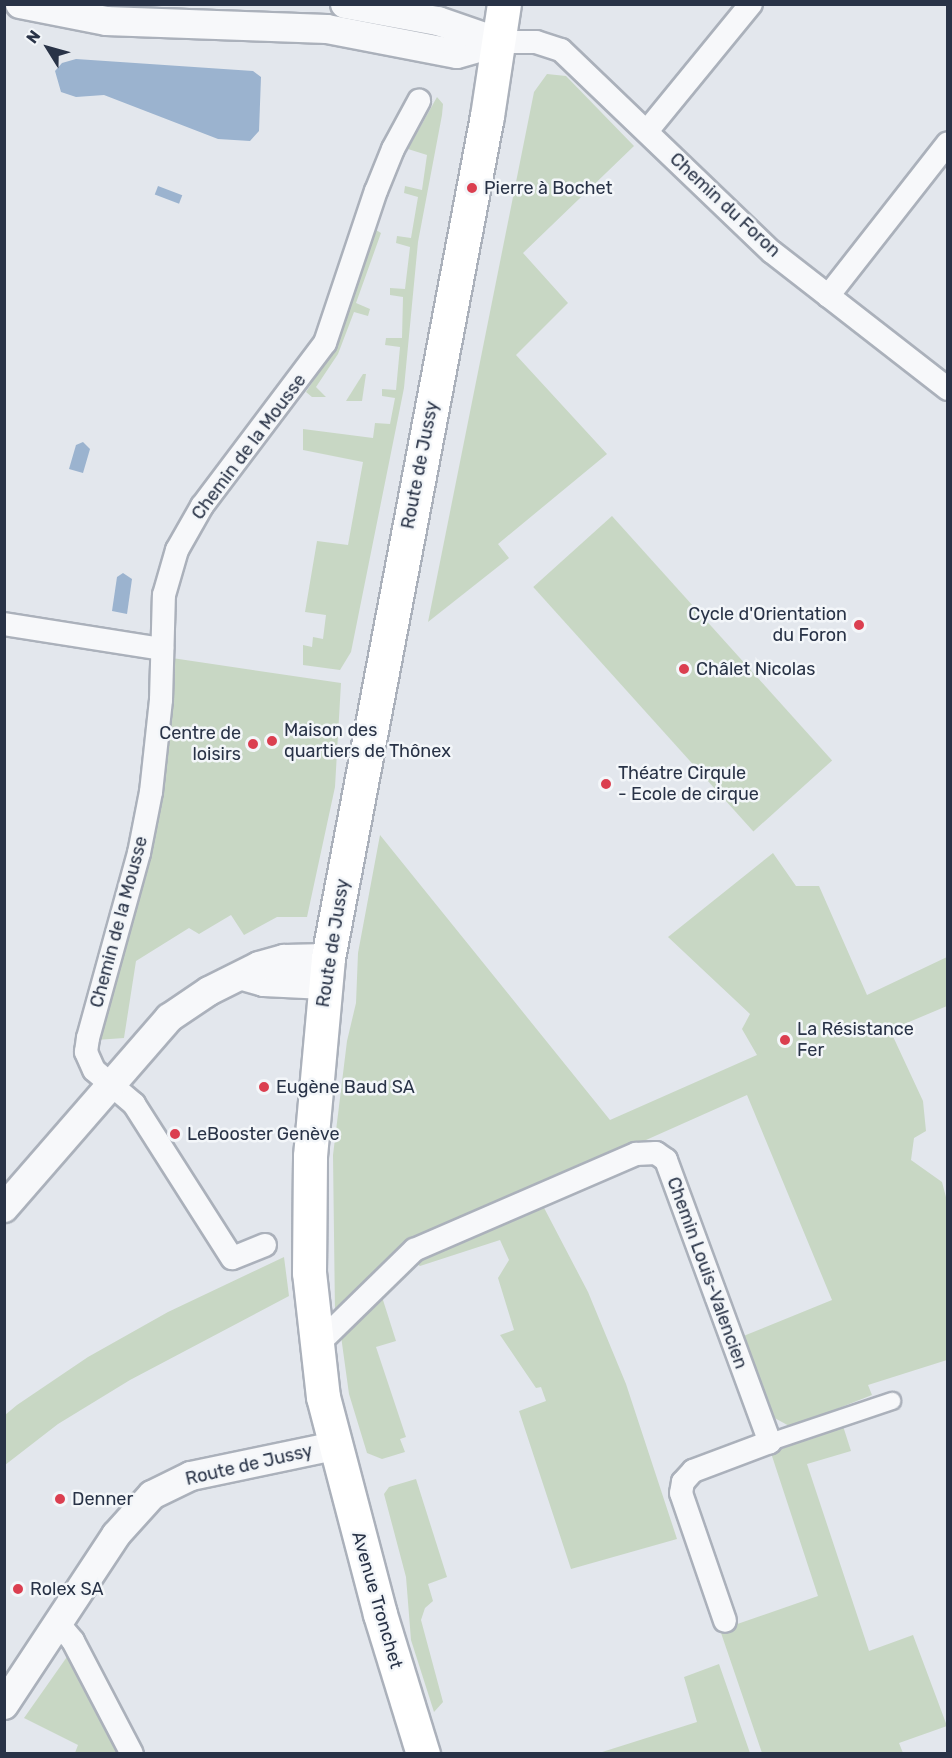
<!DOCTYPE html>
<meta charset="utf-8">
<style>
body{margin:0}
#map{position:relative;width:952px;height:1758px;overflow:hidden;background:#e3e7ed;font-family:Rubik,sans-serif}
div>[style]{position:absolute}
.green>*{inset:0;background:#c8d7c4;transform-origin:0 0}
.water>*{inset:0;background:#9bb3cf;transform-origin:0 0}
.roads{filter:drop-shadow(2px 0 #abb1bb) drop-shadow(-2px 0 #abb1bb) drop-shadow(0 2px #abb1bb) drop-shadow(0 -2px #abb1bb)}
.pedestrian>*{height:16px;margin:-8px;padding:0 8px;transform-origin:8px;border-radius:8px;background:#f7f8fa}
.minor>*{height:22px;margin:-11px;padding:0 11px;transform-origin:11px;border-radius:11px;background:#f7f8fa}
.tertiary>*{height:28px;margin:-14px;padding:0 14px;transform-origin:14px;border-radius:14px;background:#f7f8fa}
.secondary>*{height:33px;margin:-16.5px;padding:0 16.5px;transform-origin:16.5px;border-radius:16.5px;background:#fff}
.dots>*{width:16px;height:16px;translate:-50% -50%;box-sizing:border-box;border:3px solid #f3f6f9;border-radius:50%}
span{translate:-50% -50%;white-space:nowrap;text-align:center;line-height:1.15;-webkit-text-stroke:5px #f3f6f9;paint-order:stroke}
.poi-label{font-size:18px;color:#293347}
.left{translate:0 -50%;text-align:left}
.right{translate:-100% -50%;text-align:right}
.street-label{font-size:18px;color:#293347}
.frame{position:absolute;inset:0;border:6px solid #293347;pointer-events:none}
.north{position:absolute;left:18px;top:18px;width:60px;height:60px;-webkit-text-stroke:4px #f3f6f9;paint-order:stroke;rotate:307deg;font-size:16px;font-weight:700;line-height:24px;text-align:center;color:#293347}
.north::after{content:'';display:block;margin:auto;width:21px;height:27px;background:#293347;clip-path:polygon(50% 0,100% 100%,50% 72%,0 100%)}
</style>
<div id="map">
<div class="green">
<i style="clip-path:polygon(547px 74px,566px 76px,634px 146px,523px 253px,568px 303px,516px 355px,607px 454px,498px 544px,509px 558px,428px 622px,534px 92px)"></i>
<i style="clip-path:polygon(437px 97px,443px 104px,442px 115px,418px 242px,404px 388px,351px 652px,340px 670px,303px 665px,303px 645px,312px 647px,313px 637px,323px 639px,326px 615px,305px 612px,317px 541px,348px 545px,363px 462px,303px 450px,303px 429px,373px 438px,375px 423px,390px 424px,395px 398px,382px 396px,382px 389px,396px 390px,400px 347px,385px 345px,386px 338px,402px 338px,403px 297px,390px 295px,390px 288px,405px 289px,410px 247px,396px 243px,397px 236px,411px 238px,418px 197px,404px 193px,405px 186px,422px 190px,427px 155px,408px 149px)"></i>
<i style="clip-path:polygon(376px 230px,381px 233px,356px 303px,370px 309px,368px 316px,354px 312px,338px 354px,316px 387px,326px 397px,312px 397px,306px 392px,338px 343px)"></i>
<i style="clip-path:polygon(363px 374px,366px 374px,362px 401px,346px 401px)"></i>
<i style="left:612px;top:516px;width:329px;height:106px;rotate:48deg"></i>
<i style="clip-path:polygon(172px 658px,341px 683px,335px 787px,307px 917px,277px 917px,244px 935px,231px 915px,199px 934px,189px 928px,136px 961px,124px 1038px,96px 1040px)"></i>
<i style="clip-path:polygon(380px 835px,610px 1120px,757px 1055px,742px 1029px,750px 1014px,668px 937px,773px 853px,796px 886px,819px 886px,867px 995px,947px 957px,947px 1006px,890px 1030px,923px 1101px,926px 1131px,914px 1138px,911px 1160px,942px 1182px,947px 1201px,947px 1360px,868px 1385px,872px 1395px,791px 1427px,771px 1416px,741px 1337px,832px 1300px,747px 1095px,424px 1239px,335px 1313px,333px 1155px,347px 1041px,356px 1003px,358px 953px)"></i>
<i style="clip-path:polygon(541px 1202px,588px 1292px,626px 1384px,677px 1539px,571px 1569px,519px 1411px,546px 1401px,541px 1387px,536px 1388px,500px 1335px,514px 1330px,498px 1278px,509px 1260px,500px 1240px,420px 1266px,414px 1262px)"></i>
<i style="clip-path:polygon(284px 1257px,289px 1296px,130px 1380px,58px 1424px,5px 1465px,5px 1415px,17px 1405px,88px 1357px,168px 1312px)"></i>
<i style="clip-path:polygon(377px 1296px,383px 1300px,396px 1341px,376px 1347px,406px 1437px,400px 1439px,405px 1452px,382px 1459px,367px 1453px,349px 1394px,341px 1336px)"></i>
<i style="clip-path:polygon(843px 1426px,851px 1451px,807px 1464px,869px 1651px,913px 1635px,947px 1726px,899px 1743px,903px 1753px,762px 1753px,720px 1630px,818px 1596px,771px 1453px)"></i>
<i style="clip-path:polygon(416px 1479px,447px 1577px,428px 1584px,433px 1601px,425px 1608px,421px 1620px,443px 1702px,434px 1712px,411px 1640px,406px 1577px,384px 1494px,389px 1487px)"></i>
<i style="clip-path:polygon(69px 1654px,121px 1753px,75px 1753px,78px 1745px,24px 1718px)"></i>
<i style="clip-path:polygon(719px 1664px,750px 1753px,599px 1753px,697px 1722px,684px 1677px)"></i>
</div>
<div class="water">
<i style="clip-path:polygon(76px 59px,253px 71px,261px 77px,259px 131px,250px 141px,218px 139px,104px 95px,76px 97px,61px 92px,55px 71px,62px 63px)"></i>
<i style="left:158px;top:186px;width:26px;height:9px;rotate:21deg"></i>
<i style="clip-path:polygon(83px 442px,90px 449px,83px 473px,69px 469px,76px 445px)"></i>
<i style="clip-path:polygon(123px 573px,132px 579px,127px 614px,112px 611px,117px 577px)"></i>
</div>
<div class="roads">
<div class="pedestrian">
<i style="left:770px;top:1442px;width:129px;rotate:-18.6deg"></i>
</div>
<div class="minor">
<i style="left:499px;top:42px;width:37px"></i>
<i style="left:536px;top:42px;width:26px;rotate:18deg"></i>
<i style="left:561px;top:50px;width:292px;rotate:43.8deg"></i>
<i style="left:772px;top:252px;width:223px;rotate:37.9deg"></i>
<i style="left:647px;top:131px;width:164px;rotate:-50.7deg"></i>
<i style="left:828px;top:296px;width:194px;rotate:-51.9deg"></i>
<i style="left:4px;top:624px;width:160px;rotate:9deg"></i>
<i style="left:265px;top:1245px;width:35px;rotate:158deg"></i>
<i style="left:232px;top:1258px;width:183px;rotate:-122.5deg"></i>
<i style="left:134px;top:1104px;width:52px;rotate:-139.6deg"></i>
<i style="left:94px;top:1070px;width:20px;rotate:-114deg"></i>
<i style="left:86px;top:1052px;width:14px;rotate:-82deg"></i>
<i style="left:88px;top:1038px;width:192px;rotate:-74.6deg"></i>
<i style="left:139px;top:853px;width:62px;rotate:-78.9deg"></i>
<i style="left:151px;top:792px;width:93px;rotate:-83.8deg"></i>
<i style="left:161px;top:700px;width:105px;rotate:-88.4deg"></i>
<i style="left:164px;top:595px;width:47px;rotate:-73.9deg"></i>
<i style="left:177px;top:550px;width:51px;rotate:-60.4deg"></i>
<i style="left:202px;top:506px;width:204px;rotate:-53deg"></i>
<i style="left:325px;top:343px;width:160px;rotate:-71.5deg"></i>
<i style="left:376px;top:191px;width:45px;rotate:-68deg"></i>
<i style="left:393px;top:149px;width:55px;rotate:-61.6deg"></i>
<i style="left:315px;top:1347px;width:139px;rotate:-44.4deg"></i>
<i style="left:414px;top:1250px;width:242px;rotate:-23.4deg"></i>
<i style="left:636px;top:1154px;width:20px;rotate:-3deg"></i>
<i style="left:656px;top:1153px;width:12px;rotate:35deg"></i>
<i style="left:666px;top:1160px;width:301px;rotate:69.8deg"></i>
<i style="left:770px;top:1442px;width:82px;rotate:159.4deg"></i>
<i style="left:693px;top:1471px;width:15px;rotate:132deg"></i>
<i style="left:683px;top:1482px;width:11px;rotate:100deg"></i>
<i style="left:681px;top:1493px;width:135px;rotate:71deg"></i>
<i style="left:58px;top:1623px;width:23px;rotate:50deg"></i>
<i style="left:73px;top:1641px;width:127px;rotate:62.4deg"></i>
</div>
<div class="tertiary">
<i style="left:20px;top:4px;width:88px;rotate:11.2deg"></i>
<i style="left:106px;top:21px;width:221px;rotate:2.1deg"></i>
<i style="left:327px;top:29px;width:132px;rotate:10.9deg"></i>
<i style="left:457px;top:54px;width:44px;rotate:-15.9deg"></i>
<i style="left:345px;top:4px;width:95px;rotate:10.4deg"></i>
<i style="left:438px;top:21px;width:65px;rotate:19deg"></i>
<i style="left:243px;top:976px;width:22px;rotate:16deg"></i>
<i style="left:264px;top:982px;width:61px;rotate:2.8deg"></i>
<i style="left:4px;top:1208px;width:252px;rotate:-49deg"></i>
<i style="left:169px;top:1018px;width:48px;rotate:-34deg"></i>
<i style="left:209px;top:991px;width:56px;rotate:-26.6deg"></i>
<i style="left:259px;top:966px;width:26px;rotate:-16deg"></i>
<i style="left:284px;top:959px;width:44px;rotate:-1.3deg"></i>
<i style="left:4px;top:1705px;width:204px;rotate:-56.6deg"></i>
<i style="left:116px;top:1535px;width:54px;rotate:-48deg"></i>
<i style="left:152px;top:1495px;width:43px;rotate:-26deg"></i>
<i style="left:191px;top:1476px;width:146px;rotate:-11.8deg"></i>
</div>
<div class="secondary">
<i style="left:423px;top:1754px;width:146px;rotate:-107.1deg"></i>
<i style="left:380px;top:1614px;width:224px;rotate:-104.7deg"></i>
<i style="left:323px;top:1397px;width:125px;rotate:-96.4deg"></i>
<i style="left:309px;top:1273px;width:117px;rotate:-89.5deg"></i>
<i style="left:310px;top:1156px;width:199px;rotate:-84.8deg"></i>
<i style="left:328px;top:958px;width:857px;rotate:-79.31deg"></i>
<i style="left:487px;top:116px;width:113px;rotate:-81.4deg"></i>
</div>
</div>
<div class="dots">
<i style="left:472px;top:188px;background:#db3f50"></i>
<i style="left:859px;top:625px;background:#db3f50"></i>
<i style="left:684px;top:669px;background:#db3f50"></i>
<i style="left:272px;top:741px;background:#db3f50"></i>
<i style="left:253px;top:744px;background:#db3f50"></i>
<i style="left:606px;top:784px;background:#db3f50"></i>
<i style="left:785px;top:1040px;background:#db3f50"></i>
<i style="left:264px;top:1087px;background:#db3f50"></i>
<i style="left:175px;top:1134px;background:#db3f50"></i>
<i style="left:60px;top:1499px;background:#db3f50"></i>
<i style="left:18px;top:1589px;background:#db3f50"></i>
</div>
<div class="poi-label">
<span class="left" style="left:484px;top:188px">Pierre à Bochet</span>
<span class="right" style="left:847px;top:625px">Cycle d'Orientation<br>du Foron</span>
<span class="left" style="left:696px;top:669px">Châlet Nicolas</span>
<span class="left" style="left:284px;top:741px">Maison des<br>quartiers de Thônex</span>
<span class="right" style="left:241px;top:744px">Centre de<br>loisirs</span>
<span class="left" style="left:618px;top:784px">Théatre Cirqule<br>- Ecole de cirque</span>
<span class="left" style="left:797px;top:1040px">La Résistance<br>Fer</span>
<span class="left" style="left:276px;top:1087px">Eugène Baud SA</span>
<span class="left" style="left:187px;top:1134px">LeBooster Genève</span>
<span class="left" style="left:72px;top:1499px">Denner</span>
<span class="left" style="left:30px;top:1589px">Rolex SA</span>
</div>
<div class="street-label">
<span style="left:725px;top:205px;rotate:43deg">Chemin du Foron</span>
<span style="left:249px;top:447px;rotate:-53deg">Chemin de la Mousse</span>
<span style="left:420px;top:465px;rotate:-79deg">Route de Jussy</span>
<span style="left:119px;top:922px;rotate:-75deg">Chemin de la Mousse</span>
<span style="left:333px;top:943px;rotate:-81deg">Route de Jussy</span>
<span style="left:707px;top:1273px;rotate:70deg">Chemin Louis-Valencien</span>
<span style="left:249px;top:1465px;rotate:-13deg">Route de Jussy</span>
<span style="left:377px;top:1600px;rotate:74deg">Avenue Tronchet</span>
</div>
<div class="frame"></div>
<div class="north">N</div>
</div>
